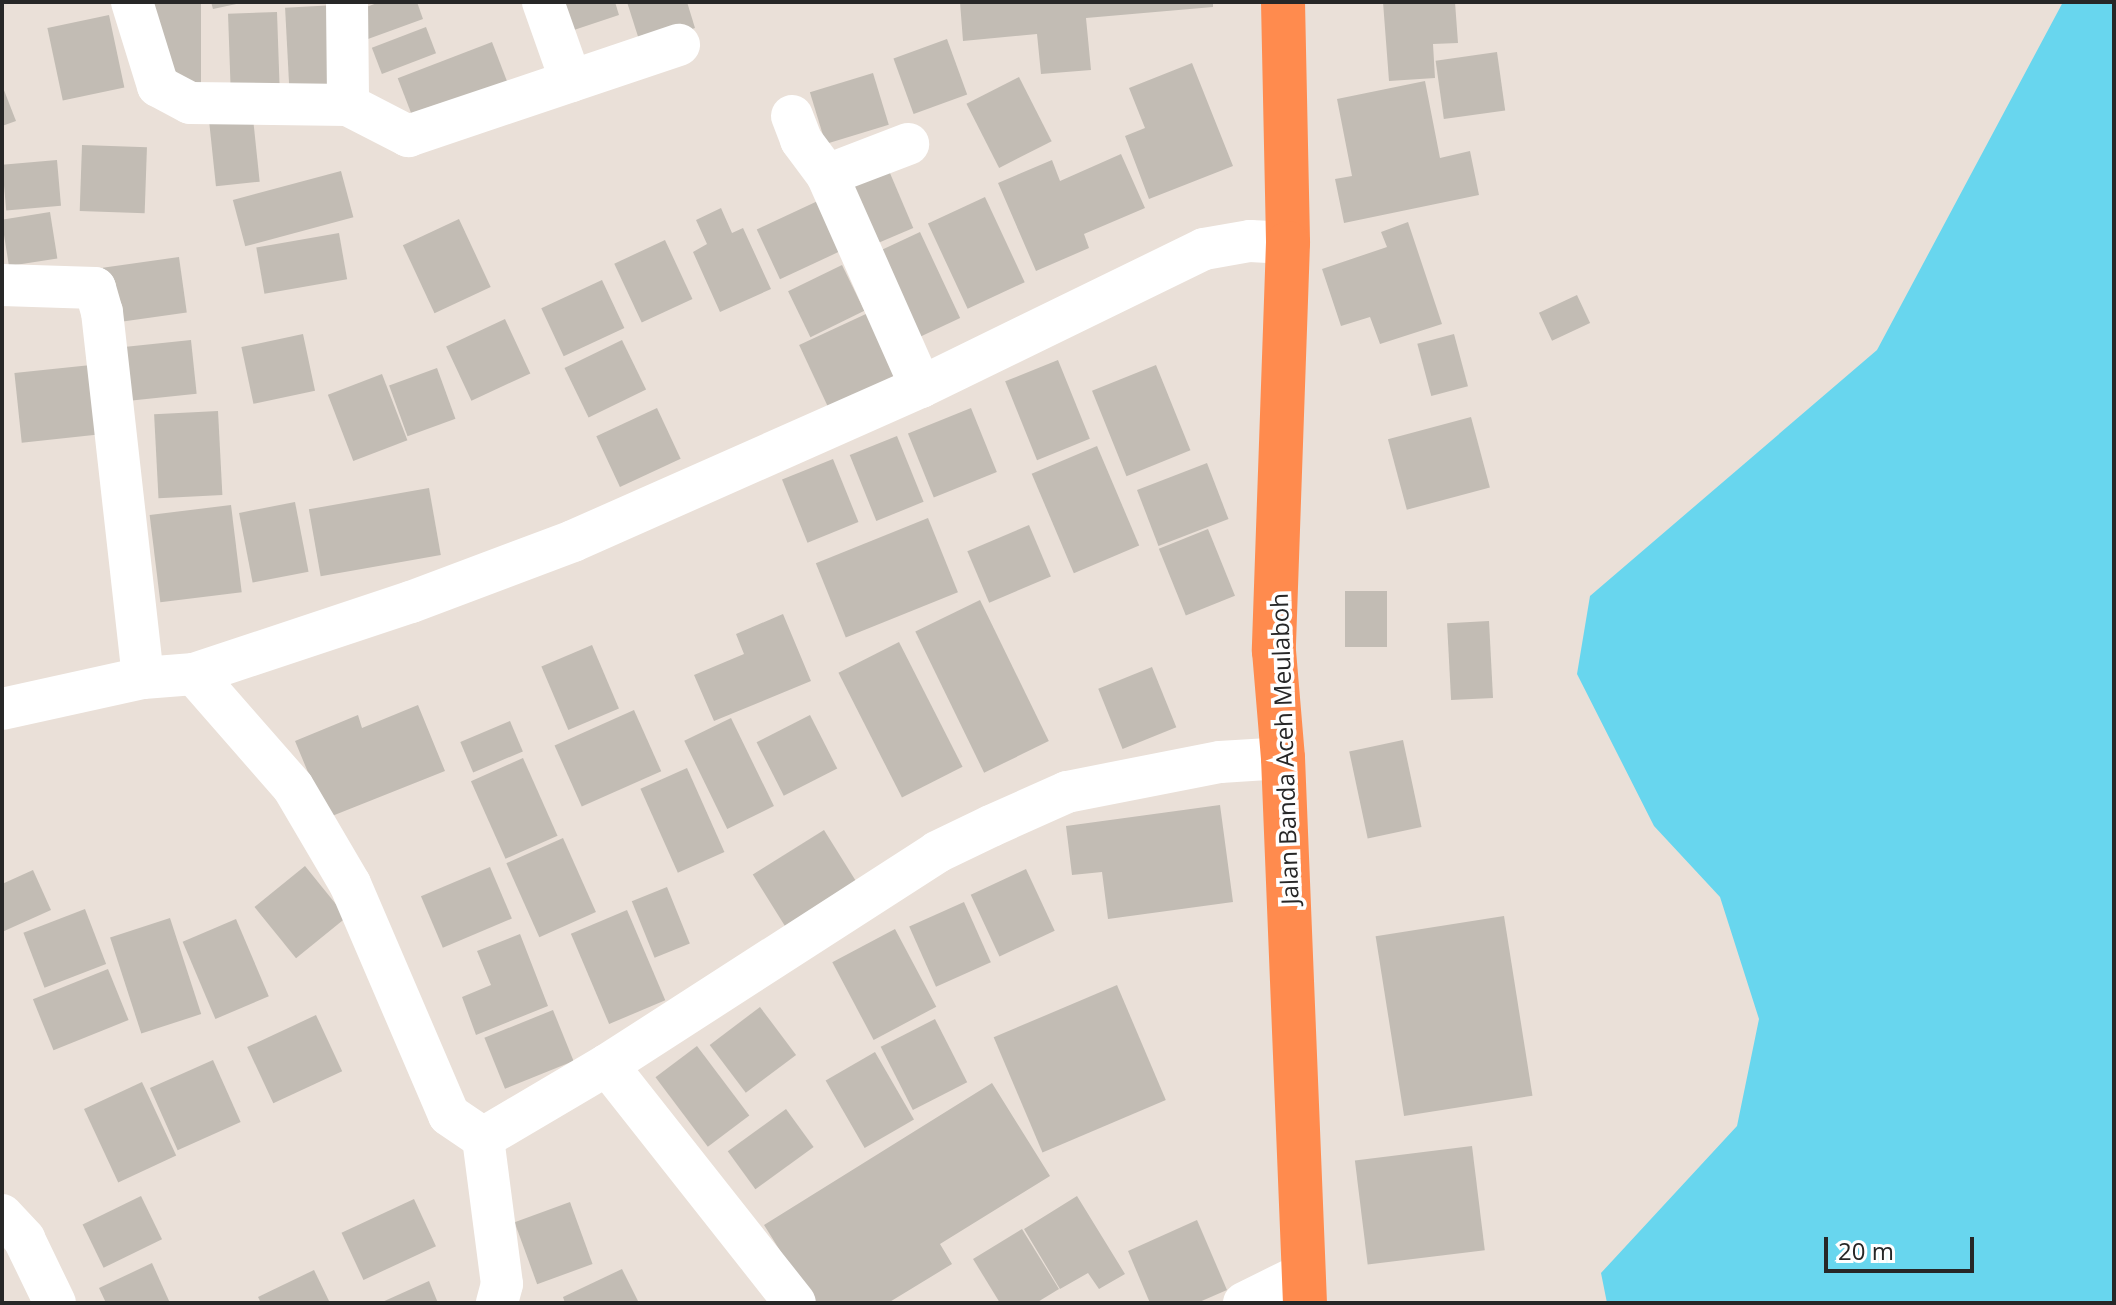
<!DOCTYPE html>
<style>
body{margin:0}
#map{position:relative;width:2116px;height:1305px;overflow:hidden;background:#eae0d8;font-family:"Open Sans",sans-serif}
div>[style]{position:absolute}
.water>*{inset:0;background:#68d6ee}
.building>*{inset:0;background:#c2bcb4;transform-origin:0 0}
.street>*{height:42px;margin:-21px;padding:0 21px;transform-origin:21px;border-radius:21px;background:#fff}
.highway>*{height:44px;margin:-22px;padding:0 22px;transform-origin:22px;border-radius:22px;background:#ff8b4e}
span{translate:-50% -50%;white-space:nowrap;text-align:center;line-height:1.15;-webkit-text-stroke:7px #fff;paint-order:stroke}
.street-label{font-size:24px;color:#272727}
.frame{position:absolute;inset:0;border:4px solid #272727;pointer-events:none}
.scale{position:absolute;left:1824px;top:1237px;width:150px;height:36px;box-sizing:border-box;border:4px solid #272727;border-top:0;padding-left:10px;font-size:24px;line-height:28px;white-space:nowrap;color:#272727;-webkit-text-stroke:6px #fff;paint-order:stroke}
</style>
<div id="map">
<div class="water">
<i style="clip-path:polygon(2063px 2px,2114px 2px,2114px 1303px,1607px 1303px,1601px 1273px,1737px 1126px,1759px 1019px,1720px 897px,1654px 826px,1577px 674px,1590px 596px,1877px 350px)"></i>
</div>
<div class="building">
<i style="left:149px;top:2px;width:52px;height:82px"></i>
<i style="clip-path:polygon(211px 2px,241px 2px,241px 3px,213px 9px)"></i>
<i style="clip-path:polygon(380px 2px,417px 2px,423px 19px,368px 39px,358px 10px)"></i>
<i style="clip-path:polygon(557px 2px,615px 2px,619px 15px,568px 32px)"></i>
<i style="clip-path:polygon(627px 2px,687px 2px,695px 28px,641px 46px)"></i>
<i style="clip-path:polygon(960px 2px,1213px 2px,1213px 7px,1086px 18px,1091px 70px,1041px 74px,1037px 34px,963px 41px)"></i>
<i style="clip-path:polygon(1383px 2px,1455px 2px,1458px 43px,1433px 44px,1435px 78px,1389px 81px)"></i>
<i style="left:336px;top:5px;width:81px;height:51px;rotate:87deg"></i>
<i style="left:277px;top:12px;width:75px;height:49px;rotate:88deg"></i>
<i style="left:109px;top:15px;width:74px;height:63px;rotate:78deg"></i>
<i style="left:426px;top:27px;width:28px;height:58px;rotate:69deg"></i>
<i style="left:947px;top:39px;width:59px;height:57px;rotate:70deg"></i>
<i style="left:492px;top:42px;width:43px;height:101px;rotate:69deg"></i>
<i style="left:1497px;top:52px;width:59px;height:62px;rotate:82deg"></i>
<i style="clip-path:polygon(1192px 63px,1233px 166px,1149px 199px,1125px 136px,1145px 128px,1129px 88px)"></i>
<i style="left:873px;top:73px;width:54px;height:66px;rotate:73deg"></i>
<i style="left:1019px;top:77px;width:72px;height:59px;rotate:63deg"></i>
<i style="clip-path:polygon(1425px 81px,1440px 158px,1470px 151px,1479px 195px,1344px 223px,1335px 179px,1352px 176px,1337px 99px)"></i>
<i style="clip-path:polygon(2px 85px,16px 121px,2px 126px)"></i>
<i style="left:253px;top:118px;width:64px;height:44px;rotate:84deg"></i>
<i style="left:82px;top:145px;width:65px;height:66px;rotate:2deg"></i>
<i style="clip-path:polygon(1121px 154px,1145px 208px,1084px 234px,1089px 248px,1036px 271px,998px 183px,1052px 160px,1060px 181px)"></i>
<i style="left:884px;top:159px;width:75px;height:53px;rotate:67deg"></i>
<i style="left:57px;top:160px;width:46px;height:55px;rotate:85deg"></i>
<i style="left:341px;top:171px;width:48px;height:112px;rotate:75deg"></i>
<i style="left:985px;top:197px;width:94px;height:63px;rotate:65deg"></i>
<i style="left:822px;top:199px;width:55px;height:72px;rotate:65deg"></i>
<i style="clip-path:polygon(721px 208px,732px 233px,743px 228px,771px 289px,720px 312px,693px 252px,707px 244px,696px 220px)"></i>
<i style="left:50px;top:212px;width:47px;height:49px;rotate:81deg"></i>
<i style="left:459px;top:219px;width:75px;height:62px;rotate:65deg"></i>
<i style="clip-path:polygon(1408px 222px,1442px 324px,1380px 344px,1370px 317px,1341px 326px,1322px 269px,1387px 247px,1381px 232px)"></i>
<i style="left:920px;top:232px;width:95px;height:60px;rotate:65deg"></i>
<i style="left:339px;top:233px;width:47px;height:84px;rotate:80deg"></i>
<i style="left:665px;top:240px;width:65px;height:56px;rotate:65deg"></i>
<i style="left:179px;top:257px;width:56px;height:77px;rotate:82deg"></i>
<i style="left:842px;top:265px;width:51px;height:60px;rotate:64deg"></i>
<i style="left:602px;top:280px;width:53px;height:67px;rotate:65deg"></i>
<i style="left:1577px;top:295px;width:31px;height:42px;rotate:65deg"></i>
<i style="left:868px;top:313px;width:72px;height:76px;rotate:65deg"></i>
<i style="left:505px;top:319px;width:60px;height:65px;rotate:65deg"></i>
<i style="left:303px;top:334px;width:58px;height:63px;rotate:78deg"></i>
<i style="left:1454px;top:334px;width:54px;height:38px;rotate:75deg"></i>
<i style="left:191px;top:340px;width:54px;height:77px;rotate:84deg"></i>
<i style="left:622px;top:340px;width:55px;height:64px;rotate:64deg"></i>
<i style="left:1058px;top:360px;width:85px;height:57px;rotate:68deg"></i>
<i style="left:91px;top:365px;width:70px;height:77px;rotate:84deg"></i>
<i style="left:1156px;top:365px;width:92px;height:69px;rotate:68deg"></i>
<i style="left:437px;top:368px;width:54px;height:51px;rotate:70deg"></i>
<i style="left:382px;top:374px;width:71px;height:58px;rotate:69deg"></i>
<i style="left:657px;top:408px;width:56px;height:67px;rotate:65deg"></i>
<i style="left:971px;top:408px;width:69px;height:68px;rotate:68deg"></i>
<i style="left:218px;top:411px;width:84px;height:64px;rotate:87deg"></i>
<i style="left:1471px;top:417px;width:73px;height:86px;rotate:75deg"></i>
<i style="left:897px;top:436px;width:71px;height:51px;rotate:68deg"></i>
<i style="left:1097px;top:446px;width:108px;height:71px;rotate:67deg"></i>
<i style="left:833px;top:459px;width:68px;height:55px;rotate:68deg"></i>
<i style="left:1207px;top:463px;width:60px;height:75px;rotate:69deg"></i>
<i style="left:429px;top:488px;width:68px;height:122px;rotate:80deg"></i>
<i style="left:295px;top:502px;width:71px;height:57px;rotate:79deg"></i>
<i style="left:231px;top:505px;width:88px;height:82px;rotate:83deg"></i>
<i style="left:928px;top:518px;width:80px;height:121px;rotate:68deg"></i>
<i style="left:1029px;top:525px;width:56px;height:67px;rotate:67deg"></i>
<i style="left:1208px;top:529px;width:72px;height:53px;rotate:68deg"></i>
<i style="left:1387px;top:591px;width:56px;height:42px;rotate:90deg"></i>
<i style="left:980px;top:600px;width:157px;height:72px;rotate:64deg"></i>
<i style="clip-path:polygon(783px 614px,811px 681px,714px 721px,694px 675px,744px 654px,736px 634px)"></i>
<i style="left:1489px;top:621px;width:77px;height:42px;rotate:87deg"></i>
<i style="left:899px;top:642px;width:140px;height:68px;rotate:63deg"></i>
<i style="left:592px;top:645px;width:69px;height:55px;rotate:67deg"></i>
<i style="left:1152px;top:667px;width:65px;height:58px;rotate:68deg"></i>
<i style="clip-path:polygon(418px 705px,445px 771px,327px 818px,295px 741px,358px 715px,362px 728px)"></i>
<i style="left:634px;top:710px;width:67px;height:87px;rotate:66deg"></i>
<i style="left:810px;top:715px;width:60px;height:60px;rotate:63deg"></i>
<i style="left:731px;top:718px;width:98px;height:52px;rotate:64deg"></i>
<i style="left:510px;top:721px;width:33px;height:54px;rotate:67deg"></i>
<i style="left:1403px;top:740px;width:89px;height:55px;rotate:78deg"></i>
<i style="left:523px;top:758px;width:85px;height:57px;rotate:66deg"></i>
<i style="left:687px;top:768px;width:92px;height:51px;rotate:66deg"></i>
<i style="clip-path:polygon(1220px 805px,1233px 902px,1108px 919px,1102px 872px,1072px 875px,1066px 826px)"></i>
<i style="left:824px;top:830px;width:64px;height:84px;rotate:58deg"></i>
<i style="left:563px;top:838px;width:81px;height:62px;rotate:66deg"></i>
<i style="left:305px;top:866px;width:66px;height:65px;rotate:51deg"></i>
<i style="left:490px;top:867px;width:56px;height:75px;rotate:67deg"></i>
<i style="left:1026px;top:869px;width:68px;height:61px;rotate:65deg"></i>
<i style="clip-path:polygon(33px 870px,51px 910px,2px 932px,2px 884px)"></i>
<i style="left:667px;top:887px;width:61px;height:38px;rotate:68deg"></i>
<i style="left:964px;top:902px;width:66px;height:60px;rotate:66deg"></i>
<i style="left:85px;top:909px;width:59px;height:66px;rotate:69deg"></i>
<i style="left:627px;top:910px;width:98px;height:61px;rotate:67deg"></i>
<i style="left:1504px;top:916px;width:182px;height:130px;rotate:81deg"></i>
<i style="left:170px;top:918px;width:101px;height:63px;rotate:72deg"></i>
<i style="left:236px;top:919px;width:84px;height:58px;rotate:67deg"></i>
<i style="left:895px;top:929px;width:88px;height:71px;rotate:62deg"></i>
<i style="clip-path:polygon(520px 934px,548px 1006px,476px 1035px,462px 997px,491px 985px,477px 951px)"></i>
<i style="left:108px;top:969px;width:55px;height:81px;rotate:68deg"></i>
<i style="left:1117px;top:985px;width:125px;height:134px;rotate:67deg"></i>
<i style="left:760px;top:1007px;width:60px;height:63px;rotate:53deg"></i>
<i style="left:553px;top:1010px;width:55px;height:74px;rotate:68deg"></i>
<i style="left:316px;top:1015px;width:62px;height:76px;rotate:65deg"></i>
<i style="left:935px;top:1019px;width:71px;height:61px;rotate:63deg"></i>
<i style="left:697px;top:1046px;width:87px;height:52px;rotate:53deg"></i>
<i style="left:875px;top:1052px;width:78px;height:57px;rotate:60deg"></i>
<i style="left:213px;top:1060px;width:68px;height:69px;rotate:66deg"></i>
<i style="left:142px;top:1082px;width:81px;height:64px;rotate:65deg"></i>
<i style="clip-path:polygon(992px 1083px,1050px 1176px,940px 1244px,952px 1264px,888px 1303px,813px 1303px,764px 1225px)"></i>
<i style="left:786px;top:1109px;width:47px;height:72px;rotate:54deg"></i>
<i style="left:1472px;top:1146px;width:105px;height:118px;rotate:83deg"></i>
<i style="left:141px;top:1196px;width:48px;height:65px;rotate:64deg"></i>
<i style="clip-path:polygon(1077px 1196px,1125px 1274px,1099px 1289px,1088px 1273px,1060px 1289px,1024px 1229px)"></i>
<i style="left:414px;top:1199px;width:52px;height:80px;rotate:65deg"></i>
<i style="left:570px;top:1202px;width:66px;height:59px;rotate:70deg"></i>
<i style="clip-path:polygon(1197px 1220px,1227px 1290px,1197px 1303px,1150px 1303px,1128px 1251px)"></i>
<i style="clip-path:polygon(1022px 1229px,1059px 1289px,1036px 1303px,1000px 1303px,973px 1259px)"></i>
<i style="clip-path:polygon(152px 1263px,170px 1303px,106px 1303px,99px 1288px)"></i>
<i style="clip-path:polygon(622px 1269px,639px 1303px,565px 1303px,563px 1297px)"></i>
<i style="clip-path:polygon(314px 1270px,330px 1303px,261px 1303px,258px 1297px)"></i>
<i style="clip-path:polygon(429px 1281px,438px 1303px,380px 1303px)"></i>
</div>
<div class="street">
<i style="left:132px;top:2px;width:88px;rotate:72.8deg"></i>
<i style="left:158px;top:86px;width:36px;rotate:28deg"></i>
<i style="left:190px;top:103px;width:158px;rotate:0.7deg"></i>
<i style="left:348px;top:105px;width:68px;rotate:27.3deg"></i>
<i style="left:408px;top:136px;width:286px;rotate:-18.6deg"></i>
<i style="left:347px;top:2px;width:103px;rotate:89.4deg"></i>
<i style="left:543px;top:2px;width:84px;rotate:70.5deg"></i>
<i style="left:792px;top:116px;width:26px;rotate:69deg"></i>
<i style="left:801px;top:140px;width:44px;rotate:53.4deg"></i>
<i style="left:827px;top:175px;width:232px;rotate:66.1deg"></i>
<i style="left:827px;top:175px;width:87px;rotate:-20.9deg"></i>
<i style="left:2px;top:285px;width:93px;rotate:1.8deg"></i>
<i style="left:95px;top:288px;width:25px;rotate:74deg"></i>
<i style="left:102px;top:312px;width:368px;rotate:83.6deg"></i>
<i style="left:194px;top:674px;width:150px;rotate:48.8deg"></i>
<i style="left:293px;top:787px;width:113px;rotate:59.6deg"></i>
<i style="left:350px;top:884px;width:251px;rotate:66.8deg"></i>
<i style="left:449px;top:1115px;width:41px;rotate:34.1deg"></i>
<i style="left:483px;top:1138px;width:144px;rotate:-30.5deg"></i>
<i style="left:607px;top:1065px;width:393px;rotate:-32.8deg"></i>
<i style="left:937px;top:852px;width:60px;rotate:-25.7deg"></i>
<i style="left:991px;top:826px;width:83px;rotate:-24.1deg"></i>
<i style="left:1067px;top:792px;width:156px;rotate:-11.1deg"></i>
<i style="left:1220px;top:762px;width:63px;rotate:-3.6deg"></i>
<i style="left:2px;top:709px;width:144px;rotate:-12.4deg"></i>
<i style="left:143px;top:678px;width:51px;rotate:-4.5deg"></i>
<i style="left:194px;top:674px;width:229px;rotate:-18.4deg"></i>
<i style="left:411px;top:602px;width:173px;rotate:-20.6deg"></i>
<i style="left:573px;top:541px;width:381px;rotate:-23.9deg"></i>
<i style="left:921px;top:387px;width:315px;rotate:-26deg"></i>
<i style="left:1204px;top:249px;width:47px;rotate:-9.9deg"></i>
<i style="left:1250px;top:241px;width:38px;rotate:3deg"></i>
<i style="left:607px;top:1065px;width:303px;rotate:51.7deg"></i>
<i style="left:483px;top:1138px;width:147px;rotate:82.6deg"></i>
<i style="left:502px;top:1284px;width:20px;rotate:105deg"></i>
<i style="left:2px;top:1215px;width:33px;rotate:47deg"></i>
<i style="left:24px;top:1239px;width:71px;rotate:64.2deg"></i>
<i style="left:1244px;top:1303px;width:64px;rotate:-26.2deg"></i>
</div>
<div class="highway">
<i style="left:1283px;top:2px;width:241px;rotate:88.8deg"></i>
<i style="left:1288px;top:243px;width:408px;rotate:92deg"></i>
<i style="left:1274px;top:651px;width:107px;rotate:85.2deg"></i>
<i style="left:1283px;top:758px;width:545px;rotate:87.69deg"></i>
</div>
<div class="street-label">
<span style="left:1284px;top:749px;rotate:-92deg">Jalan Banda Aceh Meulaboh</span>
</div>
<div class="frame"></div>
<div class="scale">20 m</div>
</div>
